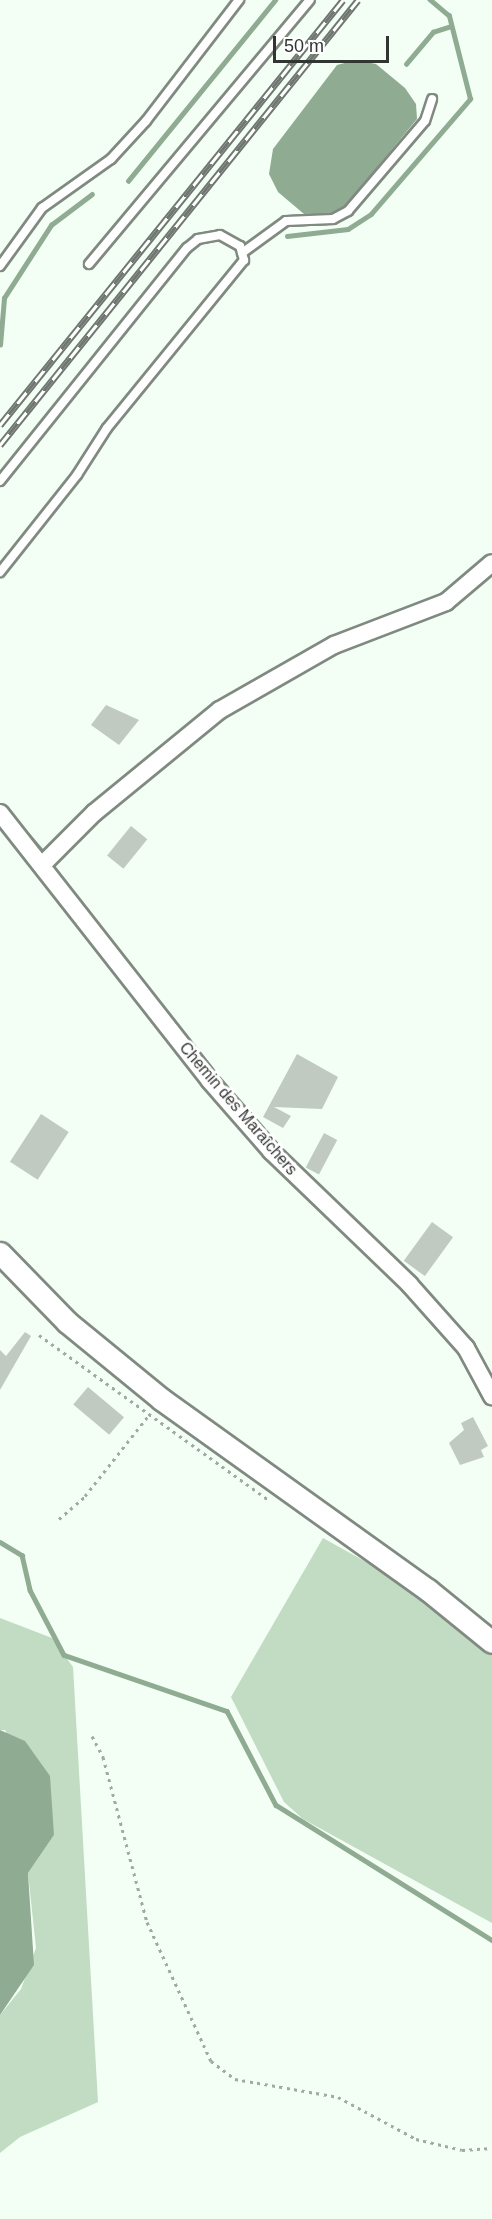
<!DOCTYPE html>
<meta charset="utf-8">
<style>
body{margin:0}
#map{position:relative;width:492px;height:2219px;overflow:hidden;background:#f3fef4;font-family:Helvetica,sans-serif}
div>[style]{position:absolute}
.green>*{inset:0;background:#c1dcc3}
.water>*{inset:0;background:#8fab92}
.stream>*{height:4.5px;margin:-2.25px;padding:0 2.25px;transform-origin:2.25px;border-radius:2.25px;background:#8fab92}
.building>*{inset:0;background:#c0cac0;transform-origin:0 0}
.path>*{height:3px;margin-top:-1.5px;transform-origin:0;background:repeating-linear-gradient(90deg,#a1a9a2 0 3px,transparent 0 7.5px)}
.roads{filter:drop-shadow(2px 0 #808a81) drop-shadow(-2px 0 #808a81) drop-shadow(0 2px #808a81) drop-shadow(0 -2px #808a81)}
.service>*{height:8px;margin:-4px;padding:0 4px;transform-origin:4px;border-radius:4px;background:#fff}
.minor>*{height:16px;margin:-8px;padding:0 8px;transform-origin:8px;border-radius:8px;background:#fff}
.tertiary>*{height:21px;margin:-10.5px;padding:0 10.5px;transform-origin:10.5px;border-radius:10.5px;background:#fff}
.rail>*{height:7px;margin-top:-3.5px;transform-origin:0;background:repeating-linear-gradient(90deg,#fff 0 14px,#707771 0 28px);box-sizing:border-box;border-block:2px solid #707771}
span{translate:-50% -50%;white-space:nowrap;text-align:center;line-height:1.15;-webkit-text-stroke:6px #fff;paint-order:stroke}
.street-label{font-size:16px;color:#323633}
.scale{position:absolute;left:273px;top:36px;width:116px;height:27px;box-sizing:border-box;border:3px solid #323633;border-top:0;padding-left:8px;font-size:18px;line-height:21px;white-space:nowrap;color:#323633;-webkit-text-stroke:4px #fff;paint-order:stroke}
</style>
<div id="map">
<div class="green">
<i style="clip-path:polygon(323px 1538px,429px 1597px,492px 1648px,492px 1923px,303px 1819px,284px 1802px,231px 1697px)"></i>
<i style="clip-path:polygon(0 1618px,52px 1638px,73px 1667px,98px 2102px,20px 2137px,0 2153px,0 2015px,21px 1989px,36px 1948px,28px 1873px,54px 1835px,5px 1730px,0 1730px)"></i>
</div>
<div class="water">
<i style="clip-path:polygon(356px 60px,376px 64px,405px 88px,416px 104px,417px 119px,345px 206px,328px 216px,304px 214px,278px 192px,269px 174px,273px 149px,337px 65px)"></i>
<i style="clip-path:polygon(0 1730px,25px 1741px,50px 1776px,54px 1835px,28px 1873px,34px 1965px,0 2015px)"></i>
</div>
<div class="stream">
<i style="left:406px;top:64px;width:42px;rotate:-49.8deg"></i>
<i style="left:433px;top:32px;width:19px;rotate:-18deg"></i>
<i style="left:128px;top:181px;width:233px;rotate:-50.9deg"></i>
<i style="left:287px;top:236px;width:61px;rotate:-6.5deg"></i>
<i style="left:348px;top:229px;width:27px;rotate:-33deg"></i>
<i style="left:371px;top:214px;width:152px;rotate:-49.3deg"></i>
<i style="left:470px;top:99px;width:86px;rotate:-104.2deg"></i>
<i style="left:449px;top:16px;width:25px;rotate:-140deg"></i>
<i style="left:0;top:345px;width:47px;rotate:-85.1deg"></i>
<i style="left:4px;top:298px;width:87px;rotate:-57.2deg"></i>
<i style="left:51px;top:225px;width:51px;rotate:-37.1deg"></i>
<i style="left:21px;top:827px;width:33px;rotate:49deg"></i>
<i style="left:0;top:1542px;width:26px;rotate:31deg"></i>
<i style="left:22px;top:1555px;width:36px;rotate:77deg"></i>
<i style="left:30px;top:1590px;width:73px;rotate:62.4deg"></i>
<i style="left:64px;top:1655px;width:172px;rotate:19deg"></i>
<i style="left:227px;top:1711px;width:106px;rotate:62.5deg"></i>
<i style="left:276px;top:1805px;width:255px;rotate:32deg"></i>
</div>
<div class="building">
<i style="clip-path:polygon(106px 705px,139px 720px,119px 745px,91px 725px)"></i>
<i style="left:131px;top:826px;width:21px;height:38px;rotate:39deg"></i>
<i style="clip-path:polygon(297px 1054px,338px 1077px,322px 1109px,274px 1107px,291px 1116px,283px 1128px,263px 1117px)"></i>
<i style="left:41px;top:1114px;width:33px;height:57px;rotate:33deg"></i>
<i style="left:324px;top:1133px;width:15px;height:39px;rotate:28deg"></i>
<i style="left:432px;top:1222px;width:26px;height:48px;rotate:36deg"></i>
<i style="clip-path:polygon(25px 1332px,31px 1336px,0 1390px,0 1350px,6px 1356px)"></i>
<i style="left:88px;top:1387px;width:47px;height:23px;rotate:40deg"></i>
<i style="clip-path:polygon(473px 1417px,488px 1446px,481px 1450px,484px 1457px,460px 1465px,449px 1443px,464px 1430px,461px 1423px)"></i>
</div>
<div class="path">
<i style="left:39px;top:1335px;width:284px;rotate:35.7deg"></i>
<i style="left:59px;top:1519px;width:35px;rotate:-41deg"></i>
<i style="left:85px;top:1496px;width:103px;rotate:-51.7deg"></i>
<i style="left:92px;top:1736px;width:24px;rotate:62deg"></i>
<i style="left:103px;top:1757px;width:171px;rotate:75.1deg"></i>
<i style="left:147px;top:1922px;width:153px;rotate:65.3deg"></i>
<i style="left:211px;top:2061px;width:30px;rotate:37deg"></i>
<i style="left:235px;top:2079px;width:105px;rotate:9.9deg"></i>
<i style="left:338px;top:2097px;width:89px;rotate:28.3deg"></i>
<i style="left:416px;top:2139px;width:47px;rotate:13.4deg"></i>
<i style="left:462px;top:2150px;width:30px;rotate:-4deg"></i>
</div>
<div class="roads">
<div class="service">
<i style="left:242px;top:253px;width:54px;rotate:-36deg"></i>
<i style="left:286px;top:221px;width:47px;rotate:-2.4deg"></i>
<i style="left:333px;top:219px;width:17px;rotate:-28deg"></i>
<i style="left:348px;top:211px;width:118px;rotate:-49.5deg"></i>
<i style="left:425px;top:121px;width:23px;rotate:-72deg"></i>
<i style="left:89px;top:264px;width:344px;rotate:-50.1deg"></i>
<i style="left:0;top:266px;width:72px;rotate:-54.1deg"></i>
<i style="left:42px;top:208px;width:85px;rotate:-35.4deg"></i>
<i style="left:111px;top:159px;width:52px;rotate:-47.4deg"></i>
<i style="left:146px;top:121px;width:153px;rotate:-52.5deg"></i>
<i style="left:0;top:481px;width:299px;rotate:-51.3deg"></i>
<i style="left:187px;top:248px;width:14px;rotate:-39deg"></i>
<i style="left:198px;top:239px;width:22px;rotate:-10deg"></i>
<i style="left:220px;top:235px;width:23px;rotate:29deg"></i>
<i style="left:240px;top:246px;width:15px;rotate:74deg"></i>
<i style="left:244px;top:260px;width:217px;rotate:129.2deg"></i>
<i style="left:107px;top:428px;width:56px;rotate:122.6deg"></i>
<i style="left:77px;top:475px;width:124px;rotate:128.4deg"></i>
</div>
<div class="minor">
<i style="left:0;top:813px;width:340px;rotate:51.9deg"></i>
<i style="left:210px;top:1081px;width:93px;rotate:48.9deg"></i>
<i style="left:271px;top:1151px;width:192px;rotate:43.9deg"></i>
<i style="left:409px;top:1284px;width:86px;rotate:48.3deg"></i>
<i style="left:466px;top:1348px;width:55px;rotate:61.6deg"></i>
<i style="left:42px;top:865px;width:74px;rotate:-45deg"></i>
<i style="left:94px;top:813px;width:163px;rotate:-39.3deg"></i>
<i style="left:220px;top:710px;width:131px;rotate:-29.7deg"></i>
<i style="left:334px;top:645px;width:120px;rotate:-21deg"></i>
<i style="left:446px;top:602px;width:60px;rotate:-40.3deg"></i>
</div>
<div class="tertiary">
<i style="left:0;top:1253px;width:96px;rotate:45.8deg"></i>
<i style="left:67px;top:1322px;width:122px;rotate:39.3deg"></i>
<i style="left:161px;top:1399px;width:328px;rotate:35.6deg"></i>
<i style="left:428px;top:1590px;width:82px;rotate:39.1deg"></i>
</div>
</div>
<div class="rail">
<i style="left:0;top:425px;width:546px;rotate:-51.09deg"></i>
<i style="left:0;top:445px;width:571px;rotate:-51.18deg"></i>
</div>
<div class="street-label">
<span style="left:238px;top:1109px;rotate:49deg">Chemin des Maraîchers</span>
</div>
<div class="scale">50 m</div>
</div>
